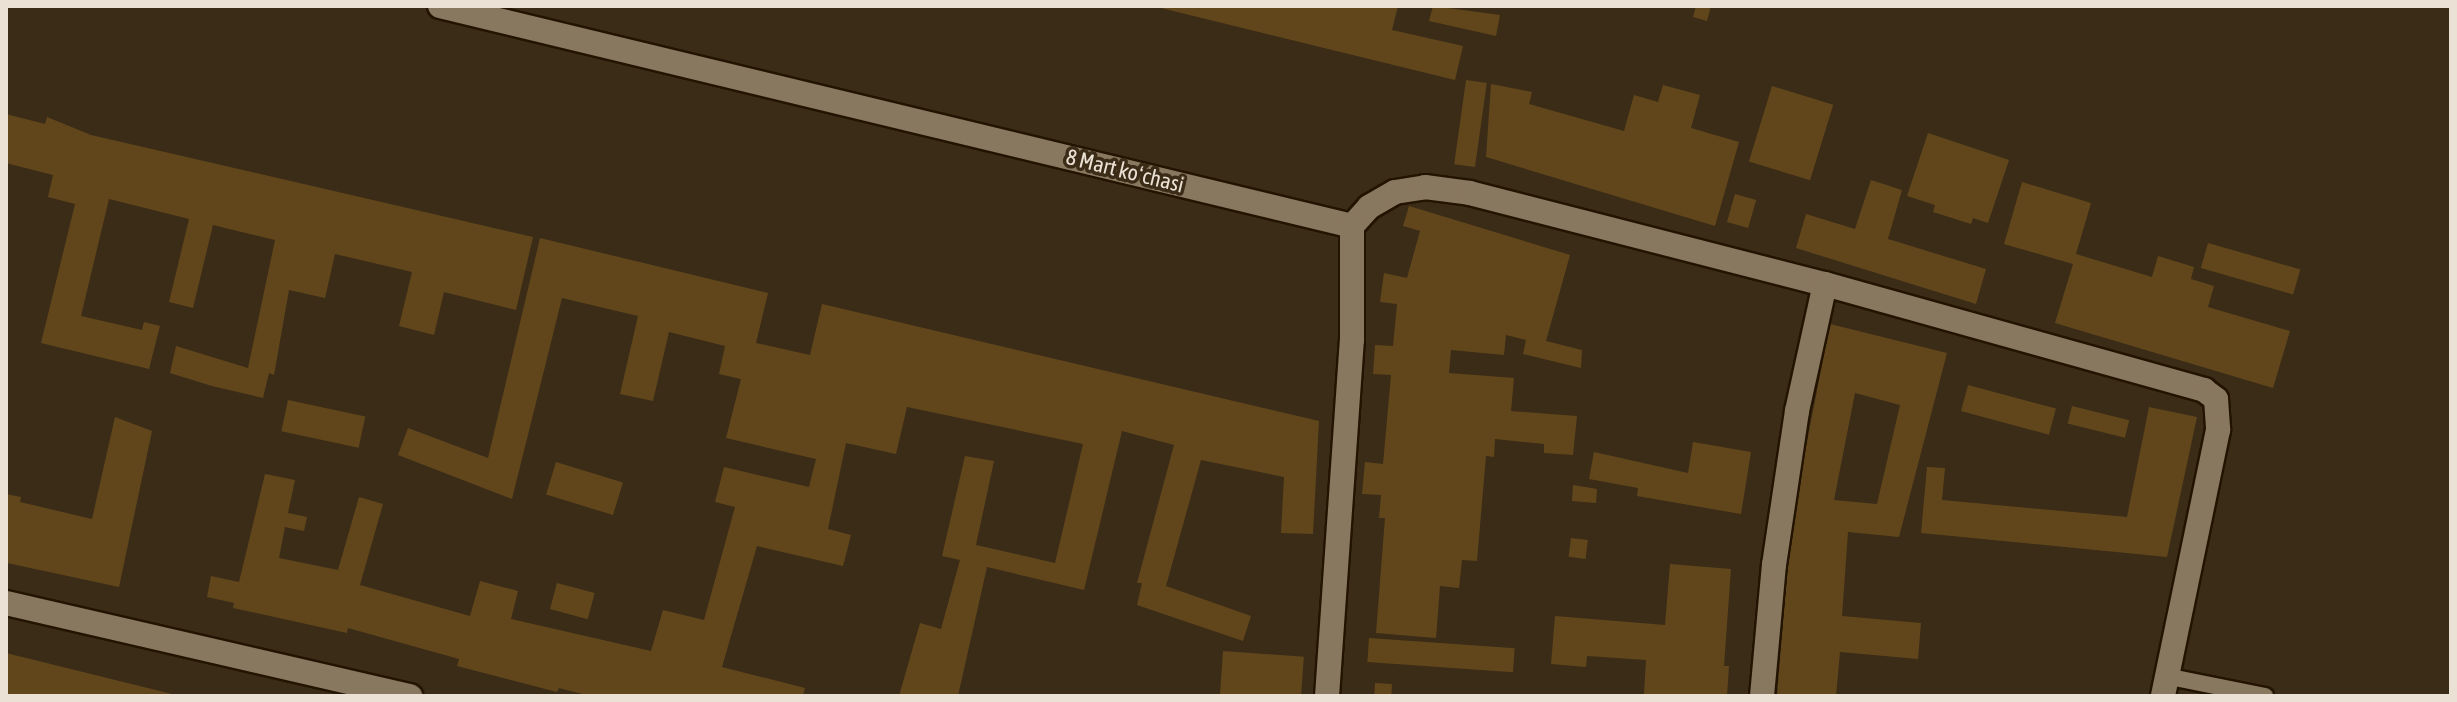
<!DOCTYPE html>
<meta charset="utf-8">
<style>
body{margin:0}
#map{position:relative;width:2457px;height:702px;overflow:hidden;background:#3b2c17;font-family:"Asap Condensed",sans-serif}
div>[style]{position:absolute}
.building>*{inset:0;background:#61461c;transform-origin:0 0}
.roads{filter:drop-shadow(2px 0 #221401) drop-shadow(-2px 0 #221401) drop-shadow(0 2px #221401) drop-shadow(0 -2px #221401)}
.lane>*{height:16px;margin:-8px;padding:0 8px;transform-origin:8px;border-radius:8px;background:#897860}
.street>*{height:24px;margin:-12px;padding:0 12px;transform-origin:12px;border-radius:12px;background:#897860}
span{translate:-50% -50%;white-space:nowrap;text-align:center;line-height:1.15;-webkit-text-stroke:7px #3b2c17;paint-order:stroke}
.street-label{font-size:22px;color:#ebe1d4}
.frame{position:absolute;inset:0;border:8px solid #ebe1d4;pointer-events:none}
</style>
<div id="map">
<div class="building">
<i style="clip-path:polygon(1153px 6px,1398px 6px,1392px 30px,1463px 46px,1455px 80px)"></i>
<i style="clip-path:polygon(1433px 6px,1500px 15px,1496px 36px,1429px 21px)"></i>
<i style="clip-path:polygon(1696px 6px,1711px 6px,1707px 21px,1693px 17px)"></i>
<i style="left:1466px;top:80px;width:21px;height:85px;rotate:8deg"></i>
<i style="clip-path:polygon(1491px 84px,1532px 92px,1529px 104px,1624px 131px,1634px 95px,1658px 102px,1663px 85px,1700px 95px,1691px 128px,1739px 142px,1715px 226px,1486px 157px)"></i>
<i style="left:1772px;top:86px;width:64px;height:79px;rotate:17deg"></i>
<i style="clip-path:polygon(6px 114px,45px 124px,47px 117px,91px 135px,533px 237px,516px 310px,444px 292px,434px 335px,399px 326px,412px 272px,335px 254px,325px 298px,289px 290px,274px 375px,269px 373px,263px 398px,212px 386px,170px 373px,176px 346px,248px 368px,275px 240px,213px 225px,193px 308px,169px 302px,189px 219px,109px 199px,81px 316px,142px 330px,144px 322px,160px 326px,149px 369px,41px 343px,75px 204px,48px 197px,53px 175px,6px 163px)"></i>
<i style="clip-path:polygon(1928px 133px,2009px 160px,1988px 223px,1973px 218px,1971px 224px,1933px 212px,1935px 205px,1907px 196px)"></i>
<i style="clip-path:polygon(1871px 180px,1902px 190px,1888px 239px,1986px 269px,1976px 304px,1796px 248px,1806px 214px,1855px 229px)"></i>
<i style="clip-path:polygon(2022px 182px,2091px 203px,2076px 254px,2152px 277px,2158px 256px,2194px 267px,2191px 279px,2214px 286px,2208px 307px,2290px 331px,2273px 388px,2055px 323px,2073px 264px,2004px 244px)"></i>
<i style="left:1735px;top:194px;width:22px;height:29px;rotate:16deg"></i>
<i style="clip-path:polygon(1409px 206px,1570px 255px,1546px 341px,1582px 350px,1581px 368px,1523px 354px,1526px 340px,1506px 335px,1504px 355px,1451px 350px,1449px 373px,1514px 378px,1511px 411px,1577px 416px,1573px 455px,1544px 453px,1544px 444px,1495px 439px,1494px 457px,1486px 456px,1477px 561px,1462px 560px,1459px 588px,1440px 586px,1436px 638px,1376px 633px,1385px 518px,1379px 518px,1381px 495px,1362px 494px,1365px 462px,1383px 464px,1391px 375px,1373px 374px,1375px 345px,1393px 346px,1397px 304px,1380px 302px,1384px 273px,1407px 278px,1420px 231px,1403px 226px)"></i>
<i style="clip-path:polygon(540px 238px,768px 293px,756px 343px,810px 355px,822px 304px,1319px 421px,1313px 534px,1281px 533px,1284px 477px,1201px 460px,1166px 586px,1251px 616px,1243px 641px,1137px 605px,1142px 583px,1137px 583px,1174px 445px,1122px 431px,1084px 590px,987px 567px,958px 696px,899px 696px,920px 623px,941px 629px,960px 560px,942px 556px,965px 456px,994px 461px,976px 545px,1055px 563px,1083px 444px,907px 407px,896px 454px,846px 443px,828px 529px,851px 535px,843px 566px,757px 546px,722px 667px,805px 688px,803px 696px,590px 696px,559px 688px,557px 692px,457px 666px,459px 659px,348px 628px,347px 633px,233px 608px,234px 603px,207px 597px,211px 576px,239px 582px,265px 474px,295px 480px,288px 513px,307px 517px,304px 531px,285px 527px,279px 558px,338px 570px,359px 497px,383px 504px,360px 585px,470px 616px,480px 581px,518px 591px,511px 619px,651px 651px,663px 610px,704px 620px,735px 507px,715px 502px,724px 467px,809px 487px,816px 459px,726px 438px,741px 379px,719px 374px,725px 346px,669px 332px,653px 401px,620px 394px,638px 316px,562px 298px,512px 499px,398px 455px,408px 428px,488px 458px)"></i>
<i style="left:2208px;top:243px;width:96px;height:26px;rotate:16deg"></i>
<i style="clip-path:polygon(evenodd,1830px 324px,1947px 353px,1899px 537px,1848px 532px,1842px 616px,1921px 623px,1918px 659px,1840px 652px,1836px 696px,1777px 696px,1791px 524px,1830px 324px,1855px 393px,1900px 405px,1877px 504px,1834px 500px,1855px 393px)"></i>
<i style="left:1968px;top:385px;width:91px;height:27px;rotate:15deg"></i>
<i style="left:288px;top:400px;width:79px;height:32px;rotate:12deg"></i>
<i style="left:2072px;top:406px;width:59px;height:18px;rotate:14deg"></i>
<i style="clip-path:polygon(2149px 407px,2197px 417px,2167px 557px,1921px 533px,1927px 467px,1945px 468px,1942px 500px,2127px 517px)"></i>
<i style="clip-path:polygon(115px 417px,152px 431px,119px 587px,7px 563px,6px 494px,21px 497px,20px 502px,92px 519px)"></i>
<i style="clip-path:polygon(1693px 442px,1751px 452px,1741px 514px,1637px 496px,1638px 488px,1589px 479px,1594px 452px,1688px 473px)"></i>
<i style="left:556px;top:462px;width:70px;height:34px;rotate:17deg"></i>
<i style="clip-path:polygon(1573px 485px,1597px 489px,1596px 503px,1572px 501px)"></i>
<i style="left:1571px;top:538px;width:17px;height:19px;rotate:7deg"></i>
<i style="clip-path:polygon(1670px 564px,1731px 569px,1724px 666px,1729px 666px,1727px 696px,1644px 694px,1646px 660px,1587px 656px,1586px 667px,1551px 664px,1555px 616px,1665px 625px)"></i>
<i style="left:557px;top:583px;width:39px;height:27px;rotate:15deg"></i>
<i style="left:1369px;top:638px;width:146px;height:24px;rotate:4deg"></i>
<i style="left:1223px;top:651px;width:81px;height:45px;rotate:4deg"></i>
<i style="clip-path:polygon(6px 653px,176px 695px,175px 696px,6px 696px)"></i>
<i style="left:1375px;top:683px;width:17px;height:13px;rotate:3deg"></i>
</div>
<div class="roads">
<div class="lane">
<i style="left:2165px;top:676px;width:102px;rotate:11.3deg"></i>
</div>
<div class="street">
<i style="left:440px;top:6px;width:938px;rotate:13.56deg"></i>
<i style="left:1352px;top:226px;width:25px;rotate:-48deg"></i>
<i style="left:1369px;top:207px;width:30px;rotate:-30deg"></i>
<i style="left:1395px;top:192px;width:30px;rotate:-9deg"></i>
<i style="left:1425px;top:187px;width:45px;rotate:7.6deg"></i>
<i style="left:1470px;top:193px;width:366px;rotate:14.4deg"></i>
<i style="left:1825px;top:284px;width:394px;rotate:15.6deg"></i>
<i style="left:2204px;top:390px;width:15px;rotate:37deg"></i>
<i style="left:2216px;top:399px;width:31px;rotate:86deg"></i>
<i style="left:2218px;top:430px;width:272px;rotate:101.7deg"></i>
<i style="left:6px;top:603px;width:415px;rotate:13deg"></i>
<i style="left:1327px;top:696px;width:357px;rotate:-86deg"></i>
<i style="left:1352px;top:340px;width:114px;rotate:-90deg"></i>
<i style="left:1762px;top:696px;width:132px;rotate:-84.8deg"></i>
<i style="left:1774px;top:565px;width:156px;rotate:-81.5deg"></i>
<i style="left:1797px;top:411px;width:130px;rotate:-77.6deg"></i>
</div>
</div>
<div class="street-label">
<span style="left:1125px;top:171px;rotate:14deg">8 Mart koʻchasi</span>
</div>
<div class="frame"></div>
</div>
